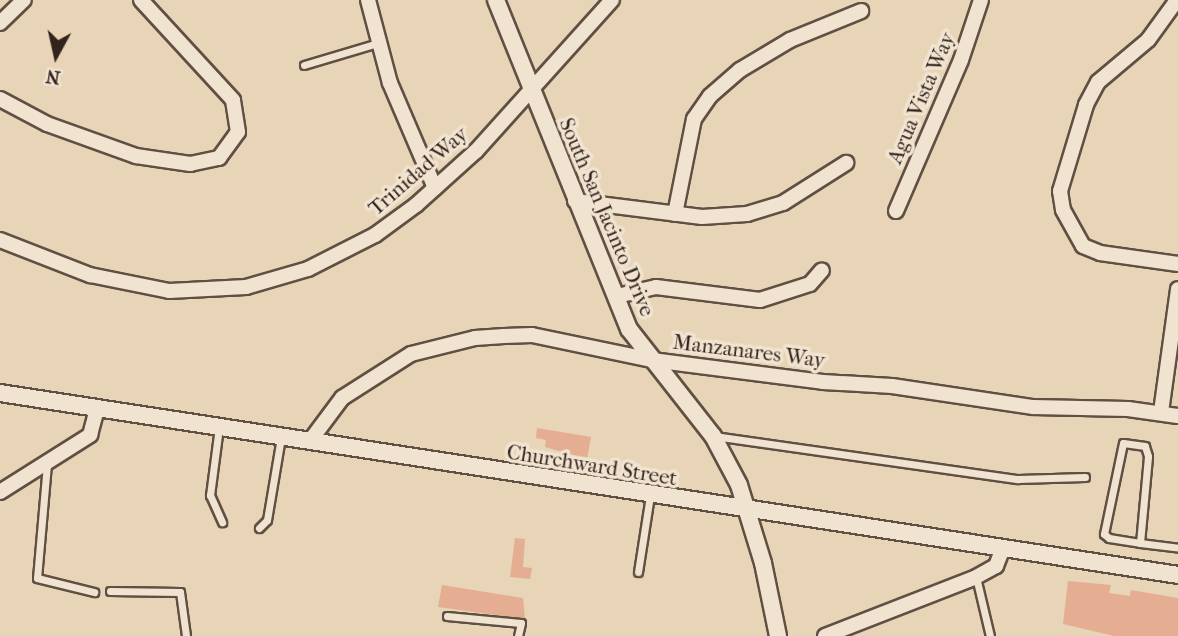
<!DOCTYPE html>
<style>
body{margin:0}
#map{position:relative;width:1178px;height:636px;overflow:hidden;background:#e8d4b6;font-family:"IM FELL French Canon",serif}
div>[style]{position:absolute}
.building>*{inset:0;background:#e5ad92}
.roads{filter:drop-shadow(2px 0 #604f43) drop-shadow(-2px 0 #604f43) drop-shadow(0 2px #604f43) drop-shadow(0 -2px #604f43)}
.service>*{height:7px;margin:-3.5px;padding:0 3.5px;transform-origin:3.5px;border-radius:3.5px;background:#f0e3d0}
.minor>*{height:14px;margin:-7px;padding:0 7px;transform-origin:7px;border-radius:7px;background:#f0e3d0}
.tertiary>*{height:16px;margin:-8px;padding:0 8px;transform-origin:8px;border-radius:8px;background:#f0e3d0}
span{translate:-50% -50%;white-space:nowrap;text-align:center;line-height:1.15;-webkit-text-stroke:7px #f0e3d0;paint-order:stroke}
.street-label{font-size:21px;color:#33231d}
.north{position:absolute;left:21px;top:21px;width:70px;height:70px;-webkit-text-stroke:5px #f0e3d0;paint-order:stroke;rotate:188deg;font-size:19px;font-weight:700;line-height:28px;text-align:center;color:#33231d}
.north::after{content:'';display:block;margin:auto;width:24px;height:32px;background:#33231d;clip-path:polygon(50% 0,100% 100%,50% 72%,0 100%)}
</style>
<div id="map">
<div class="building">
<i style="clip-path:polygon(537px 428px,591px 437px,587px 459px,545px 447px,546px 440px,536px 438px)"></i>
<i style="clip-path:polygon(515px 538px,525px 539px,523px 567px,532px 568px,530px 579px,510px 577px)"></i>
<i style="clip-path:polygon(1068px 581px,1111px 585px,1109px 593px,1130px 596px,1131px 590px,1178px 598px,1178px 636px,1114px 636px,1063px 624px)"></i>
<i style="clip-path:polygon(442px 585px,523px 598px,525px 619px,438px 607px)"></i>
</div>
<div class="roads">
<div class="service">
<i style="left:304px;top:65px;width:77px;rotate:-16.6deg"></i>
<i style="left:219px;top:427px;width:69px;rotate:97.5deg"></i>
<i style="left:210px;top:495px;width:30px;rotate:66deg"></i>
<i style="left:714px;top:436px;width:307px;rotate:8.1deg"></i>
<i style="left:1018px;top:479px;width:67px;rotate:-1.7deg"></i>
<i style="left:47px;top:464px;width:114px;rotate:95deg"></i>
<i style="left:37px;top:578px;width:59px;rotate:13.8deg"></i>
<i style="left:259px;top:528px;width:11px;rotate:-45deg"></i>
<i style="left:267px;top:520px;width:84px;rotate:-80.4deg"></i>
<i style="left:1140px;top:543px;width:87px;rotate:-84.7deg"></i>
<i style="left:1148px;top:456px;width:10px;rotate:-107deg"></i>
<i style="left:1145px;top:446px;width:22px;rotate:-172deg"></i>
<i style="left:1123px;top:443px;width:93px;rotate:101.8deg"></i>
<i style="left:1104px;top:534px;width:6px;rotate:39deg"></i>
<i style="left:1109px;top:538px;width:31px;rotate:9deg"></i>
<i style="left:1140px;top:543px;width:38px;rotate:7deg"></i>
<i style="left:638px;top:572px;width:78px;rotate:-81.1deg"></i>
<i style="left:976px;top:577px;width:61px;rotate:76.7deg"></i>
<i style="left:110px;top:591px;width:70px;rotate:0.8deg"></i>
<i style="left:180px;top:592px;width:44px;rotate:82.2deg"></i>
<i style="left:447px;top:616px;width:74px;rotate:5.4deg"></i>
<i style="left:521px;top:623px;width:13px;rotate:103deg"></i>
</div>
<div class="minor">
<i style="left:368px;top:0;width:86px;rotate:75.2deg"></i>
<i style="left:390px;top:83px;width:114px;rotate:66.8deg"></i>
<i style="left:1177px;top:0;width:49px;rotate:125.9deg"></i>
<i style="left:1148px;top:40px;width:65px;rotate:140deg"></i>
<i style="left:1098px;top:82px;width:26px;rotate:118deg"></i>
<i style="left:1086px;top:105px;width:90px;rotate:106.8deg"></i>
<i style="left:1060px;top:191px;width:19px;rotate:81deg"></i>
<i style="left:1063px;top:210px;width:41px;rotate:60.9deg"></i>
<i style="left:1083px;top:246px;width:18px;rotate:22deg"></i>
<i style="left:1100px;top:253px;width:79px;rotate:8deg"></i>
<i style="left:0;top:23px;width:33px;rotate:-44deg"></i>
<i style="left:0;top:99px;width:53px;rotate:28deg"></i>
<i style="left:47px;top:124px;width:95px;rotate:19.8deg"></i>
<i style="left:136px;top:156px;width:55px;rotate:8.4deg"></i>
<i style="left:190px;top:164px;width:30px;rotate:-12deg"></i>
<i style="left:219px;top:158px;width:32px;rotate:-54deg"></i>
<i style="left:238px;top:132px;width:32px;rotate:-99deg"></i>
<i style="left:233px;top:100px;width:136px;rotate:-132.6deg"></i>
<i style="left:575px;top:201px;width:128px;rotate:7.2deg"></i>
<i style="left:702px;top:217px;width:45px;rotate:-3.8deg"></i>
<i style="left:747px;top:214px;width:38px;rotate:-17deg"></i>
<i style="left:783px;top:203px;width:75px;rotate:-32.4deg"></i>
<i style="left:896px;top:211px;width:164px;rotate:-66.7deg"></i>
<i style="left:961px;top:60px;width:63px;rotate:-71.6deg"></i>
<i style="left:675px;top:214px;width:97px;rotate:-78.7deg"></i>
<i style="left:694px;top:119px;width:28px;rotate:-55deg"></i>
<i style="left:710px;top:96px;width:40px;rotate:-41deg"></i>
<i style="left:740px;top:70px;width:58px;rotate:-31deg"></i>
<i style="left:790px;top:40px;width:77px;rotate:-22.2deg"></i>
<i style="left:0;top:240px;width:97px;rotate:21.3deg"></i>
<i style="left:90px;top:275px;width:81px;rotate:11.4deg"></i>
<i style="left:169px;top:291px;width:77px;rotate:-3deg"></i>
<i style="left:246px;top:287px;width:65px;rotate:-16.2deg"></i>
<i style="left:308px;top:269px;width:75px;rotate:-26.9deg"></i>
<i style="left:375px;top:235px;width:51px;rotate:-36.2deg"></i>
<i style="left:416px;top:205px;width:81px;rotate:-42deg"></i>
<i style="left:476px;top:151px;width:203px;rotate:-48deg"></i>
<i style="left:617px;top:296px;width:40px;rotate:-13deg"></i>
<i style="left:656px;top:287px;width:105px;rotate:7.1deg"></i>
<i style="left:760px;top:300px;width:52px;rotate:-17.7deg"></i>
<i style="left:810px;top:284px;width:18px;rotate:-49deg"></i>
<i style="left:1161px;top:412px;width:124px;rotate:-82.1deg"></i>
<i style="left:310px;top:441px;width:54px;rotate:-53.3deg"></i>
<i style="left:342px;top:398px;width:82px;rotate:-32.5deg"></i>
<i style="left:411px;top:354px;width:66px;rotate:-14deg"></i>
<i style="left:475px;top:338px;width:29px;rotate:-4deg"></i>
<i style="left:504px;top:336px;width:28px;rotate:-2deg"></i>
<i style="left:532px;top:335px;width:123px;rotate:11.8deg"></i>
<i style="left:652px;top:360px;width:172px;rotate:7.3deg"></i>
<i style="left:823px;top:382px;width:69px;rotate:3.3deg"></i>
<i style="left:892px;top:386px;width:143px;rotate:8.5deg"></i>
<i style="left:1033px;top:407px;width:95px;rotate:1.2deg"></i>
<i style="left:1128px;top:409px;width:50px;rotate:8deg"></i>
<i style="left:0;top:492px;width:107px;rotate:-32.3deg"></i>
<i style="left:90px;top:435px;width:28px;rotate:-75deg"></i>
<i style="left:825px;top:636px;width:162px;rotate:-21.3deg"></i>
<i style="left:976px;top:577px;width:23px;rotate:-29deg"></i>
<i style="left:996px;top:566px;width:17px;rotate:-69deg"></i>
</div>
<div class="tertiary">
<i style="left:496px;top:0;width:355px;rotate:68deg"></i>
<i style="left:629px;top:329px;width:136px;rotate:51.9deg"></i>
<i style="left:713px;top:436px;width:55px;rotate:62deg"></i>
<i style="left:739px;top:485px;width:82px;rotate:72.9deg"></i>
<i style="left:763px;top:563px;width:75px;rotate:78.4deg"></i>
<i style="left:0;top:393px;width:1192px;rotate:8.78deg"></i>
</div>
</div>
<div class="street-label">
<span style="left:921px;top:98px;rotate:-67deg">Agua Vista Way</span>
<span style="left:418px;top:171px;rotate:-41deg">Trinidad Way</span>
<span style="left:607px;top:217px;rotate:67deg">South San Jacinto Drive</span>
<span style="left:749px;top:351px;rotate:7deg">Manzanares Way</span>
<span style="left:592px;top:465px;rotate:9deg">Churchward Street</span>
</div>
<div class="north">N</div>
</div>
